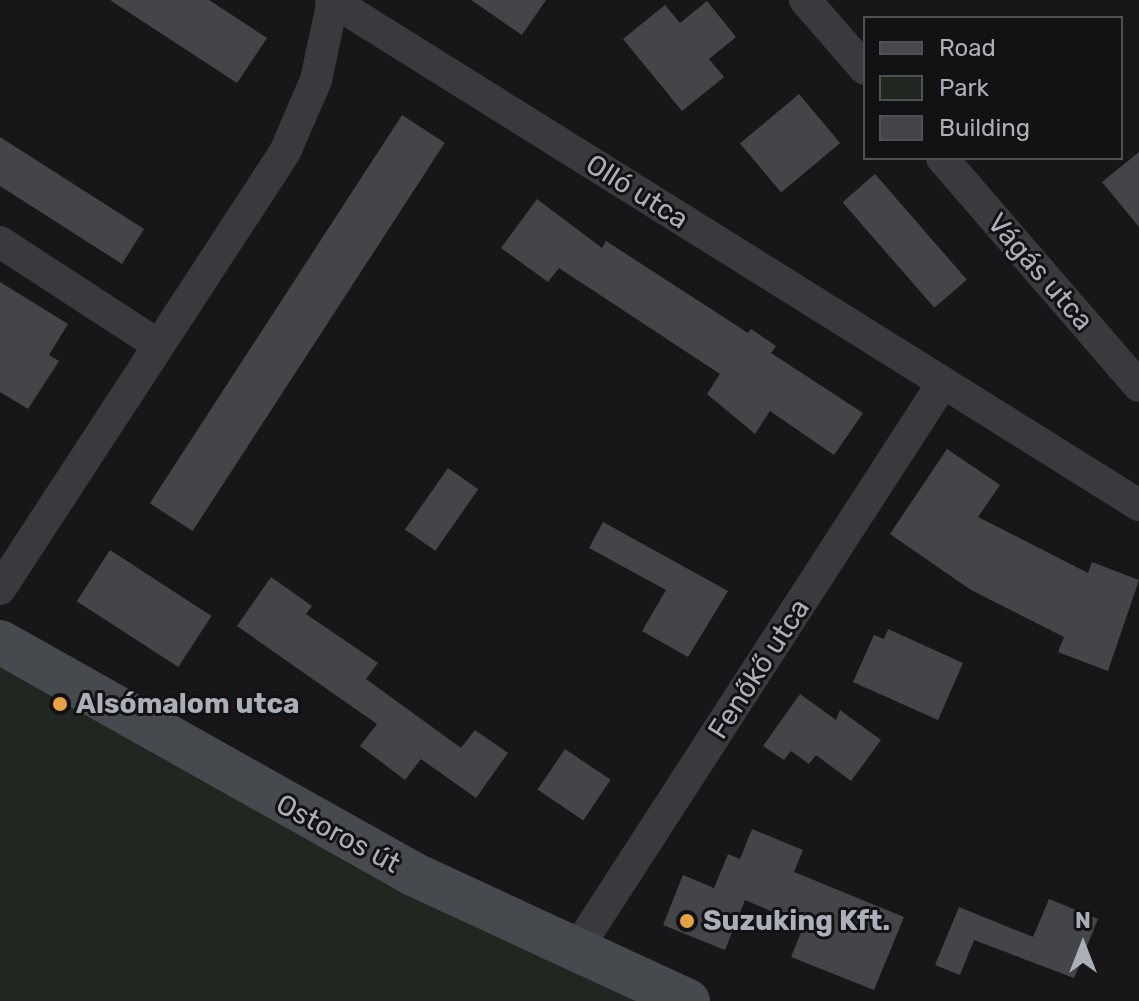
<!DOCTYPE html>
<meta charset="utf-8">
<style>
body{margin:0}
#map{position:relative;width:1139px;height:1001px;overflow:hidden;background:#171719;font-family:Rubik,sans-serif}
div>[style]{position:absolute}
.green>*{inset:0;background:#1f2720}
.building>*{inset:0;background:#444549;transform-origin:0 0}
.minor>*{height:32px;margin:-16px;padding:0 16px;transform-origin:16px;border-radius:16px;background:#383a3e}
.secondary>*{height:44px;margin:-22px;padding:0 22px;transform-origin:22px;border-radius:22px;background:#46494e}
.dots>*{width:22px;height:22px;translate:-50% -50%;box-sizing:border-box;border:4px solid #121214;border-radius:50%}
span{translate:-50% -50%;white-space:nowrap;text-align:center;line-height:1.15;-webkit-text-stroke:6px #121214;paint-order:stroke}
.street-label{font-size:28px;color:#aaafb8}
.poi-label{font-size:28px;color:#aaafb8;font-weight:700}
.left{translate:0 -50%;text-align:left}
.legend{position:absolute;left:863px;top:16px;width:260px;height:144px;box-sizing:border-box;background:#121214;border:2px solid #4f5156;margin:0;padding:10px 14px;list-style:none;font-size:24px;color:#aaafb8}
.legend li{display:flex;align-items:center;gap:16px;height:40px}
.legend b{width:40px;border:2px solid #4f5156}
.north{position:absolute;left:1043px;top:905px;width:80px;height:80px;-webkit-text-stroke:6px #121214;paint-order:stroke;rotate:0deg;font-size:22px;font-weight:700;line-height:32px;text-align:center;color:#aaafb8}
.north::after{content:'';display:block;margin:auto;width:28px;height:36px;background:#aaafb8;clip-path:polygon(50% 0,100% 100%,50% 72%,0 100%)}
</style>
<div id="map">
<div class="green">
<i style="clip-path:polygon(0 654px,661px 1001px,0 1001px)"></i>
</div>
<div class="building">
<i style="clip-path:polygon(110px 0,209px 0,267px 38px,237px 83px)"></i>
<i style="clip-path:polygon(471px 0,546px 0,522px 35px)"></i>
<i style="clip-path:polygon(707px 1px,736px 37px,709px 59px,724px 77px,682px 111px,623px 39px,665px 5px,680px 23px)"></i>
<i style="left:799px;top:94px;width:64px;height:77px;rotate:50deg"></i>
<i style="left:402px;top:115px;width:51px;height:463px;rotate:33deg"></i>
<i style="clip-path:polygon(0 137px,144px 229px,122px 264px,0 186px)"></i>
<i style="clip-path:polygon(1139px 152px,1139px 227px,1102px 182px)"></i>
<i style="left:875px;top:174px;width:140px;height:43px;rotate:49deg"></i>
<i style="clip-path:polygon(537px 199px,602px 248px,606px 241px,748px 333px,751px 329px,776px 346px,771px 353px,863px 413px,834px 455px,770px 411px,755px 434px,707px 394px,720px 374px,559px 268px,548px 282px,501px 248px)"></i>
<i style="clip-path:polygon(0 282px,68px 324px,49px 355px,59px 361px,28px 409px,0 392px)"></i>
<i style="clip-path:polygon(947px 449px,1000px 485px,978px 517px,1088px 573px,1092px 562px,1139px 580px,1108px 671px,1058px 652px,1064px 637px,971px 590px,890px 534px)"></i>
<i style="left:448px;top:468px;width:37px;height:75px;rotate:35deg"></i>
<i style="clip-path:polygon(603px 522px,728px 591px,688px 657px,642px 631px,666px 590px,589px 548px)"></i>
<i style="left:110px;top:550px;width:121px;height:61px;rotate:33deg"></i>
<i style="clip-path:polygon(271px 577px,312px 606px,306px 614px,378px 663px,366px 679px,461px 748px,475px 730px,508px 753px,476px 798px,421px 759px,405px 780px,360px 746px,377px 724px,237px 626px)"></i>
<i style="clip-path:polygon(888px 629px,963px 663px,938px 720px,853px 682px,874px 635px,884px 639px)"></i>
<i style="clip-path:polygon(800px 694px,836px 720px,840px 710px,881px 740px,851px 781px,816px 755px,809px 764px,791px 751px,784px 760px,763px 746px)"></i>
<i style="left:565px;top:749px;width:55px;height:49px;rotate:34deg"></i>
<i style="clip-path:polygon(752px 829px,803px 850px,794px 872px,904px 917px,874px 990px,791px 957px,804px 925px,745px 900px,725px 950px,663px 925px,683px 875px,714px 888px,728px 854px,740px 859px)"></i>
<i style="clip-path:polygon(1049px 899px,1098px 919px,1074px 978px,974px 940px,960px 975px,935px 965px,959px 907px,1033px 937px)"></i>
</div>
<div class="minor">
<i style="left:331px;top:0;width:953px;rotate:32.01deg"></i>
<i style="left:805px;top:0;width:91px;rotate:49deg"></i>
<i style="left:942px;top:158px;width:301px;rotate:49.2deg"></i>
<i style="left:0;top:242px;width:189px;rotate:33.1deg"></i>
<i style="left:0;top:589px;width:522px;rotate:-56.89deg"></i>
<i style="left:285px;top:152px;width:78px;rotate:-66.7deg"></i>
<i style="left:316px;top:80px;width:82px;rotate:-78deg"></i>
<i style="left:575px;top:952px;width:676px;rotate:-57.13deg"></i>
</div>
<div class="secondary">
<i style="left:0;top:642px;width:474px;rotate:29.3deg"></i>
<i style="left:413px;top:874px;width:303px;rotate:24.8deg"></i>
</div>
<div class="dots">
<i style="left:60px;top:704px;background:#e7a241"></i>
<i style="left:687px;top:921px;background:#e7a241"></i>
</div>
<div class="street-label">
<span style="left:637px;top:192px;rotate:32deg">Olló utca</span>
<span style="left:1040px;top:272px;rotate:49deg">Vágás utca</span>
<span style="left:759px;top:669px;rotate:-57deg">Fenőkő utca</span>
<span style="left:338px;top:834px;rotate:28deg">Ostoros út</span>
</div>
<div class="poi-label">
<span class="left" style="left:76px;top:704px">Alsómalom utca</span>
<span class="left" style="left:703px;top:921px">Suzuking Kft.</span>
</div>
<ul class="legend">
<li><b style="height:10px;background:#46494e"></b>Road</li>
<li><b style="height:22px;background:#1f2720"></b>Park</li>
<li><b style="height:22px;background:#444549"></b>Building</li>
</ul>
<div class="north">N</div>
</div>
